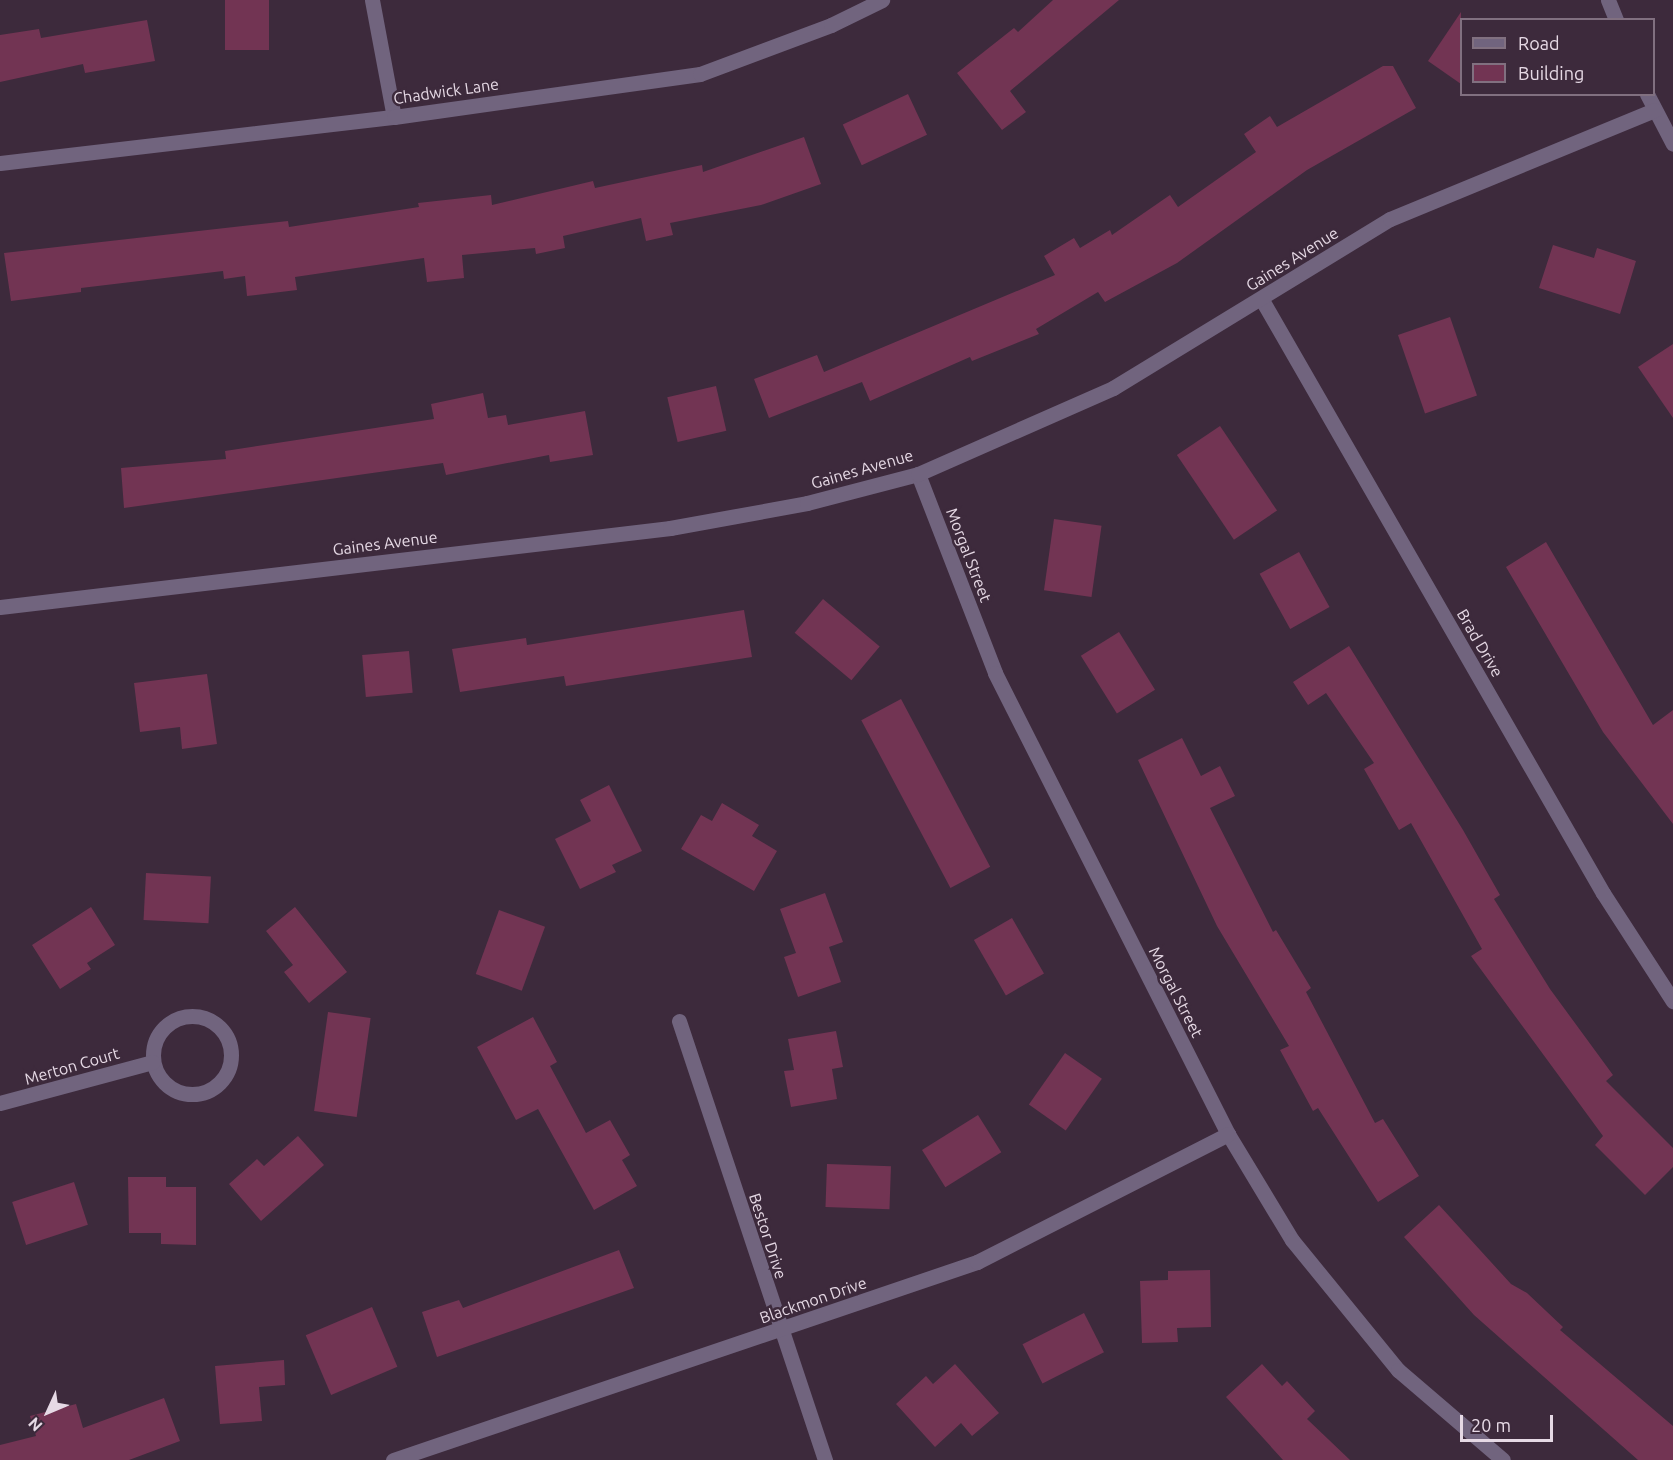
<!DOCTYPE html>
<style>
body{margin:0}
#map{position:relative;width:1673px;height:1460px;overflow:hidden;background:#3d2a3c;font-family:Ubuntu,sans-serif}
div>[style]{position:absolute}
.building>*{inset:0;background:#723453;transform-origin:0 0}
.street>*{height:15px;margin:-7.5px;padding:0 7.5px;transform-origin:7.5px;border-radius:7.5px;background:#71647e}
.street>.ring{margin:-7.5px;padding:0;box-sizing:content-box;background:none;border:15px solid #71647e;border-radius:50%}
span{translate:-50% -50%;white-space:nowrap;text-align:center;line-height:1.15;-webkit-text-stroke:5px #3d2a3c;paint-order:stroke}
.street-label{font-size:16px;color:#e6d9e5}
.legend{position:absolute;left:1460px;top:18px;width:195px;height:78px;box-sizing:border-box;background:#3d2a3c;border:2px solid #817080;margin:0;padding:8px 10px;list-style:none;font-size:18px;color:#e6d9e5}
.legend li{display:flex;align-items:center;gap:12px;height:30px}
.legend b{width:30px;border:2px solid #817080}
.north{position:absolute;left:18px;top:1382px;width:60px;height:60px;-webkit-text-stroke:4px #3d2a3c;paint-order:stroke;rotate:226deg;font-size:16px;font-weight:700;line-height:24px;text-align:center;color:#e6d9e5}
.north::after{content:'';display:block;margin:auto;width:21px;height:27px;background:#e6d9e5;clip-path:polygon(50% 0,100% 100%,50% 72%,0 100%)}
.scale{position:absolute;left:1460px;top:1415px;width:93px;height:27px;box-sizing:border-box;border:3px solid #e6d9e5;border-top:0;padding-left:8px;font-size:18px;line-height:21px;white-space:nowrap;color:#e6d9e5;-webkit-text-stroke:4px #3d2a3c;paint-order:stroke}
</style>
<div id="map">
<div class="building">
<i style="left:225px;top:0;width:44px;height:50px"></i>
<i style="clip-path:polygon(1053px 0,1119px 0,1010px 91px,1026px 112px,1002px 130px,957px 73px,1014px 28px,1018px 32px)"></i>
<i style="clip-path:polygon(1461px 12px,1461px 84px,1428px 61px)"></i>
<i style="clip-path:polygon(147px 20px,155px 61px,85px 73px,83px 64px,0 82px,0 35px,39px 29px,41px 38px)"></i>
<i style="clip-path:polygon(1383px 66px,1393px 66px,1416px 108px,1307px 170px,1177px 263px,1105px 302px,1098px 292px,1036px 329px,1039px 334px,972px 361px,970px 357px,870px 401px,862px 382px,769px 418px,754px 379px,817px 355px,824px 372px,1055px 275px,1044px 256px,1074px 238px,1080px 248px,1110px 230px,1112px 235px,1170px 195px,1178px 207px,1256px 152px,1244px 134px,1270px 116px,1277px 127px)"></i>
<i style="left:908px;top:94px;width:45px;height:72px;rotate:65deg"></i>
<i style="clip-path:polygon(804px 137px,821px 184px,761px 205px,670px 223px,673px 235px,646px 241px,641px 218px,563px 236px,565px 248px,536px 254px,535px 248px,462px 255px,464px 278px,427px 282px,424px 258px,295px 277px,297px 290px,247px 296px,245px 276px,224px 279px,223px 271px,81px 288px,81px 292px,11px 301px,4px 253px,288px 221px,289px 227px,419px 207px,418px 203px,491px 195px,492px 205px,593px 181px,595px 188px,702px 165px,703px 172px)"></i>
<i style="clip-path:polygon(1553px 245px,1594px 258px,1597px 248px,1636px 261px,1620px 314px,1539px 288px)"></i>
<i style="left:1450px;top:317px;width:83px;height:55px;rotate:71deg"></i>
<i style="clip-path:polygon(1673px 344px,1673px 418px,1638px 367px)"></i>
<i style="left:716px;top:386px;width:46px;height:50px;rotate:77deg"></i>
<i style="clip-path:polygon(483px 393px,488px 418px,506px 415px,508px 425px,585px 411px,593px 455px,550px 462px,549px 455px,446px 475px,443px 463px,124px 508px,121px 468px,226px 459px,225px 451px,434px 419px,431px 404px)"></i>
<i style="left:1220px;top:426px;width:102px;height:52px;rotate:56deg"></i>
<i style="left:1054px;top:519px;width:48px;height:72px;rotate:8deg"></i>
<i style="clip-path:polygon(1546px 542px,1653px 725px,1673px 710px,1673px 824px,1603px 732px,1506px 567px)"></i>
<i style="left:1299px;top:552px;width:63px;height:45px;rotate:61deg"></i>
<i style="left:823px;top:599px;width:74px;height:44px;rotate:40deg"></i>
<i style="clip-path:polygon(744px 610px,752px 657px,566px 686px,564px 676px,460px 692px,452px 649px,526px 638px,527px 645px)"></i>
<i style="left:1119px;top:632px;width:68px;height:45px;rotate:58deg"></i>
<i style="clip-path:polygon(1349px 646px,1463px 830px,1500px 895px,1494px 899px,1550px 989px,1613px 1075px,1606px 1081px,1673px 1148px,1673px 1167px,1645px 1195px,1595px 1145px,1603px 1136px,1471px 956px,1482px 949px,1411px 823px,1399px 830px,1364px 769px,1374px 763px,1326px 693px,1308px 705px,1293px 682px)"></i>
<i style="left:409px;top:651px;width:42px;height:47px;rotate:85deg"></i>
<i style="clip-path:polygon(207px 674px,217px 744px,182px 749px,180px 727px,140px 732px,134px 683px)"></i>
<i style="left:901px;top:699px;width:190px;height:45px;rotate:62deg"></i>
<i style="clip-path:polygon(1182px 738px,1201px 776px,1220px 766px,1235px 796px,1210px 808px,1273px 932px,1276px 930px,1311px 988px,1306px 992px,1375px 1123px,1383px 1119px,1419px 1176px,1378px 1202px,1318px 1108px,1313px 1111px,1280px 1050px,1289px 1046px,1217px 926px,1138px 760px)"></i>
<i style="clip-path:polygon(609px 785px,642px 851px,612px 865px,616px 872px,580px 889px,555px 839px,591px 821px,580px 800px)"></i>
<i style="clip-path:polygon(722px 803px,759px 825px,752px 836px,777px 851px,754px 891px,681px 849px,701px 815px,712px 821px)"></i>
<i style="left:146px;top:873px;width:65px;height:47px;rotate:3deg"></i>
<i style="clip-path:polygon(825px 893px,843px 942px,829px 947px,841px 982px,798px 997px,784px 957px,796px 953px,780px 909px)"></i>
<i style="clip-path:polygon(91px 907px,115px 945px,87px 963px,91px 969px,60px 989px,32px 945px)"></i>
<i style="clip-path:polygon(295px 907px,347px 972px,309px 1003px,284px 972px,293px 965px,266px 931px)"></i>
<i style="left:499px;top:910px;width:49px;height:68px;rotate:20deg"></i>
<i style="left:1012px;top:918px;width:64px;height:44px;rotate:60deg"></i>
<i style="left:328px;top:1012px;width:43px;height:100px;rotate:8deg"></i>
<i style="clip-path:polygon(533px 1017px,557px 1062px,550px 1066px,586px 1133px,610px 1120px,630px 1155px,622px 1160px,637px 1186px,594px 1210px,538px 1109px,516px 1120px,477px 1047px)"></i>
<i style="clip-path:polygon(836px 1031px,843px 1067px,832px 1069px,837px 1099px,791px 1107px,784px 1071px,794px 1070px,788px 1039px)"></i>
<i style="left:1065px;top:1053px;width:45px;height:63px;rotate:35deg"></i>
<i style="left:978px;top:1115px;width:44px;height:66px;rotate:58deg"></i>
<i style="clip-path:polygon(298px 1136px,324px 1165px,261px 1221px,229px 1184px,257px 1159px,264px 1166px)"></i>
<i style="left:827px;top:1164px;width:64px;height:43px;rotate:2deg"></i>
<i style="clip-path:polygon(128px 1177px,166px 1177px,166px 1187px,196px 1187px,196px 1245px,161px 1244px,161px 1233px,129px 1233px)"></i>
<i style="left:74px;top:1182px;width:45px;height:65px;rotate:72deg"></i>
<i style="clip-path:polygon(1439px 1205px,1511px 1284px,1527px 1293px,1563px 1327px,1560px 1330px,1673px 1426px,1673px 1460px,1638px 1460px,1474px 1315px,1404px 1237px)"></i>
<i style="clip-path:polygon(619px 1250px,634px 1288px,437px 1357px,422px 1312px,459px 1300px,463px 1308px)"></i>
<i style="clip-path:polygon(1210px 1270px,1211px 1327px,1177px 1328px,1178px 1342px,1142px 1343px,1140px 1281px,1168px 1280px,1168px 1271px)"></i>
<i style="left:372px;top:1307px;width:65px;height:72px;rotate:67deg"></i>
<i style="left:1084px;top:1313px;width:44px;height:69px;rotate:63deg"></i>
<i style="clip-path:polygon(284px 1360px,285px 1385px,259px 1387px,262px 1421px,220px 1424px,215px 1366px)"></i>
<i style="clip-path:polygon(955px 1364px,999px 1413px,972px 1436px,961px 1423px,935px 1447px,896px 1404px,926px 1376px,933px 1384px)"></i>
<i style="clip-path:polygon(1262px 1364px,1282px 1386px,1287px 1381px,1315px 1411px,1307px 1419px,1350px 1460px,1283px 1460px,1226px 1397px)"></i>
<i style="clip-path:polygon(164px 1398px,180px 1441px,129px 1460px,0 1460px,0 1445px,36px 1436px,30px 1416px,76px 1404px,83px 1428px)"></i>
</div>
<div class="street">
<i style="left:372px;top:0;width:119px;rotate:79.4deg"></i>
<i style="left:1608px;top:0;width:22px;rotate:68deg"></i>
<i style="left:1647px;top:94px;width:56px;rotate:62.5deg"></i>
<i style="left:0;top:163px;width:397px;rotate:-6.7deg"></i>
<i style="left:394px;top:117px;width:309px;rotate:-8deg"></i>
<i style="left:700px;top:74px;width:140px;rotate:-20.5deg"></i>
<i style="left:831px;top:25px;width:57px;rotate:-26.1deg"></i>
<i style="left:1262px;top:300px;width:684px;rotate:60.1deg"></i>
<i style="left:1603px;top:893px;width:129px;rotate:57.1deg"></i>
<i style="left:918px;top:474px;width:213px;rotate:68.8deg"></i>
<i style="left:995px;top:673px;width:517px;rotate:63.19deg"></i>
<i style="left:1228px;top:1134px;width:124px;rotate:58.9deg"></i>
<i style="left:1292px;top:1240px;width:168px;rotate:50.8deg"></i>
<i style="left:1398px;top:1370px;width:138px;rotate:40.6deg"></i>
<i style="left:0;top:607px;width:675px;rotate:-6.72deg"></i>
<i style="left:670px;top:528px;width:139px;rotate:-10.3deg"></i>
<i style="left:807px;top:503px;width:115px;rotate:-14.6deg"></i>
<i style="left:918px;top:474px;width:213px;rotate:-23.8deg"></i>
<i style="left:1113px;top:388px;width:324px;rotate:-31.4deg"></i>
<i style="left:1390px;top:219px;width:286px;rotate:-22.4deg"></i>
<i class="ring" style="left:153px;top:1016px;width:63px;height:63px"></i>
<i style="left:679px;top:1021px;width:463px;rotate:71.6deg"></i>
<i style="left:0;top:1103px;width:158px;rotate:-15deg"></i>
<i style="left:393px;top:1460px;width:617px;rotate:-18.73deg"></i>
<i style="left:977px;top:1262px;width:282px;rotate:-27deg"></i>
</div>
<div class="street-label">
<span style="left:446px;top:91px;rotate:-8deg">Chadwick Lane</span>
<span style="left:1292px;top:259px;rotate:-32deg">Gaines Avenue</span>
<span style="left:862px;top:469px;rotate:-16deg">Gaines Avenue</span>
<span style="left:385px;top:543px;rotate:-7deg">Gaines Avenue</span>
<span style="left:969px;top:555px;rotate:69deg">Morgal Street</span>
<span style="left:1480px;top:643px;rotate:60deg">Brad Drive</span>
<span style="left:1176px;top:992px;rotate:63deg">Morgal Street</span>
<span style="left:72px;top:1066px;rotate:-16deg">Merton Court</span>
<span style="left:768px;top:1236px;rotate:72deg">Bestor Drive</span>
<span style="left:813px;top:1300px;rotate:-19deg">Blackmon Drive</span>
</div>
<ul class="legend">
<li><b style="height:8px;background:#71647e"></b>Road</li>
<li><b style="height:16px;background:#723453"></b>Building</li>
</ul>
<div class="north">N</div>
<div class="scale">20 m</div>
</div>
